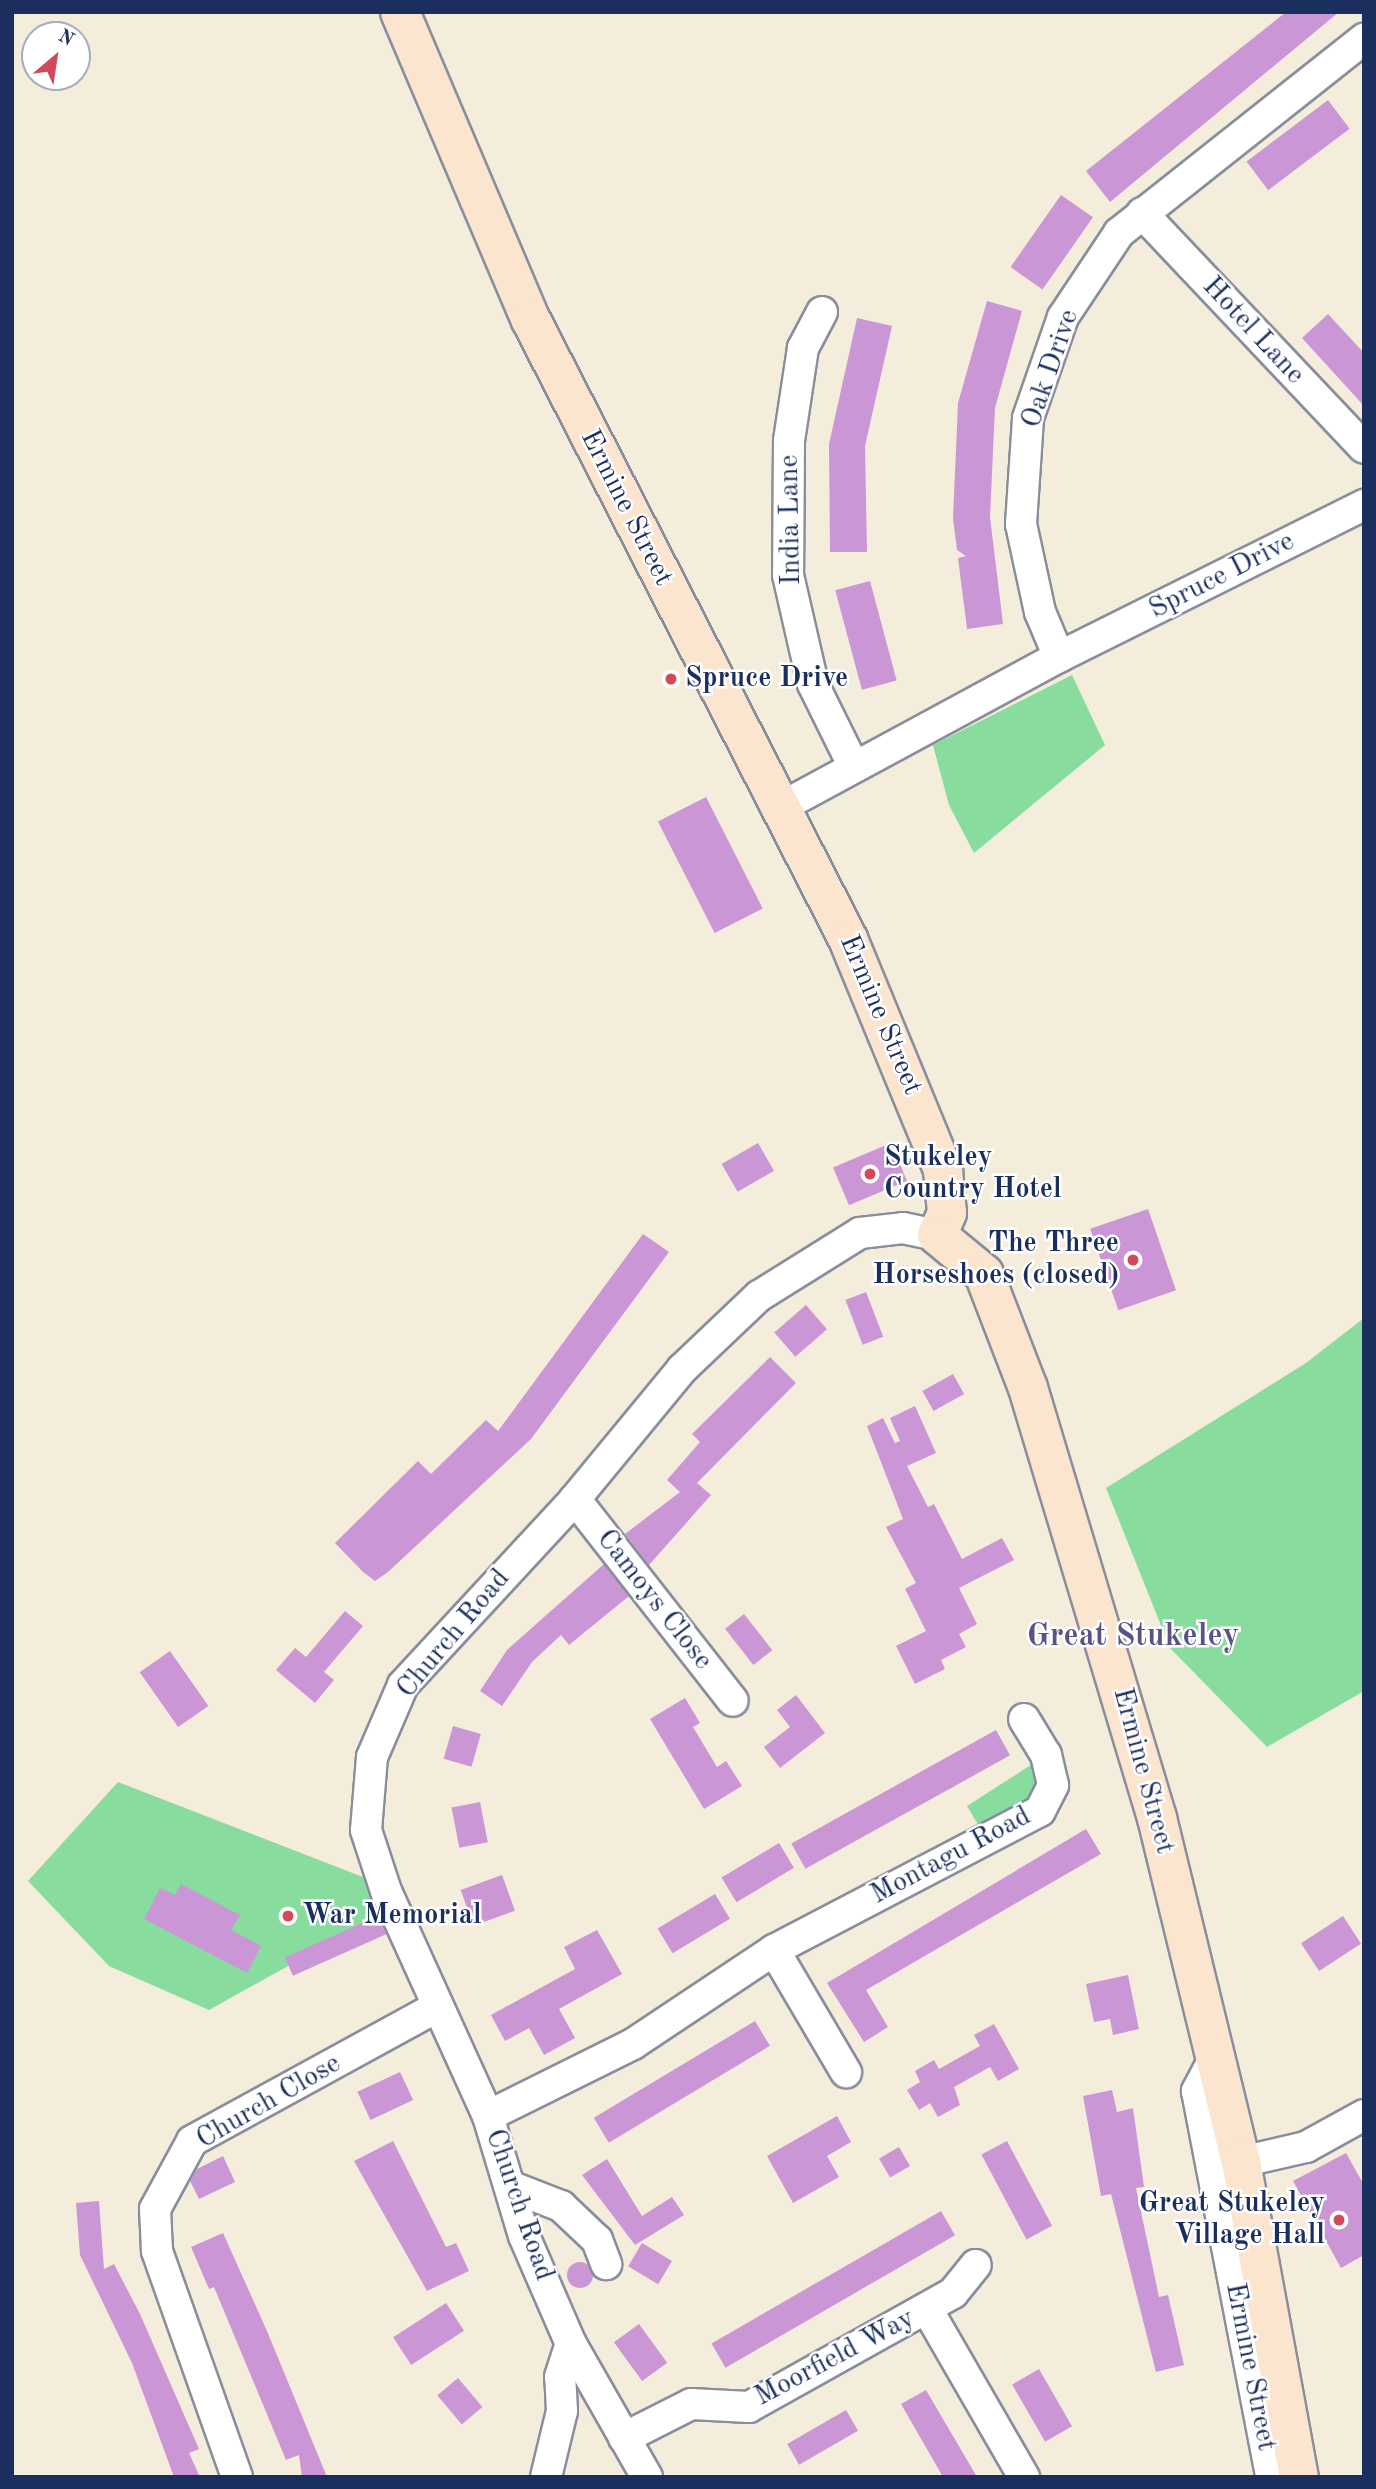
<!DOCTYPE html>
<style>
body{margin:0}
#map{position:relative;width:1376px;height:2489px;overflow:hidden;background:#f4eddb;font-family:"Old Standard TT",serif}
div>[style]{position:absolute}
.green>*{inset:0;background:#88dc9e}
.building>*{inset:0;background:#cb96d6;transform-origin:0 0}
.round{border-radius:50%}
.roads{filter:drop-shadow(2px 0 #888e9c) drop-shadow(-2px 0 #888e9c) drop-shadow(0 2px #888e9c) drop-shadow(0 -2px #888e9c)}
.street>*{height:30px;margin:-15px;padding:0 15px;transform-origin:15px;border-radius:15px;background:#fff}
.secondary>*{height:38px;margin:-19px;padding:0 19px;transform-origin:19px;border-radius:19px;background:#fbe5cf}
.dots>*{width:19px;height:19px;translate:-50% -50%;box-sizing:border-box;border:4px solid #fff;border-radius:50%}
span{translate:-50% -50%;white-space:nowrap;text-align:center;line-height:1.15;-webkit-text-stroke:5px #fff;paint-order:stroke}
.street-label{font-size:28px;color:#1b2f5e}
.poi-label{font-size:28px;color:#1b2f5e;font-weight:700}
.left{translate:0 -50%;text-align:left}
.right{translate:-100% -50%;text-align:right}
.quarter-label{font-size:32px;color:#595388;font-weight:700}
.frame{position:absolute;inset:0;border:14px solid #1b2f5e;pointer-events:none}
.north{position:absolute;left:21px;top:21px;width:70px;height:70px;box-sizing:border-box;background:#fff;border:2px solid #a4acbf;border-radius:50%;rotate:29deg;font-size:19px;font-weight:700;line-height:28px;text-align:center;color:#1b2f5e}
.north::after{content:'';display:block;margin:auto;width:24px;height:32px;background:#d1495b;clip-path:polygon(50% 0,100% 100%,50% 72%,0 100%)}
</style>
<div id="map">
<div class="green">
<i style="clip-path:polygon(1072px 675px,1105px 745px,974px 853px,949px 805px,933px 745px)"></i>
<i style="clip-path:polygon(1364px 1318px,1364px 1691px,1267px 1747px,1170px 1648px,1106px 1488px,1306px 1363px)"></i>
<i style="clip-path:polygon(1034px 1763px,1040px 1787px,1034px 1802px,983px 1833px,967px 1806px)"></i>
<i style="clip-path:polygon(118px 1782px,368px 1879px,381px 1914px,209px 2010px,109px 1966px,28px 1881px)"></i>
</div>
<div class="building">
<i style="clip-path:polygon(1286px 12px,1339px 12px,1110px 202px,1086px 171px)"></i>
<i style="left:1328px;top:100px;width:36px;height:102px;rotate:53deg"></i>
<i style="left:1061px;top:195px;width:39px;height:88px;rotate:35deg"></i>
<i style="clip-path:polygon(987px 301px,1022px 311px,995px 408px,990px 517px,1003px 624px,967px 629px,958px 558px,966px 556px,957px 550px,953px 518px,958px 403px)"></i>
<i style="clip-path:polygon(1328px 314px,1364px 353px,1364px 406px,1302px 338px)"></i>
<i style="clip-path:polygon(857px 318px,892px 326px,865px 446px,867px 552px,830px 552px,829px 444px)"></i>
<i style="left:870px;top:581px;width:103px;height:36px;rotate:75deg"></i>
<i style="left:706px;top:797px;width:125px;height:54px;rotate:63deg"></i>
<i style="left:758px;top:1143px;width:32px;height:42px;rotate:60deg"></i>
<i style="left:891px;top:1143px;width:41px;height:63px;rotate:67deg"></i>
<i style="left:1148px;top:1209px;width:86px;height:61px;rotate:71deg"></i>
<i style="clip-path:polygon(643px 1234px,669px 1252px,531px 1439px,388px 1572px,375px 1581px,363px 1572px,335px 1543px,418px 1461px,431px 1474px,486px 1420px,498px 1431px)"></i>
<i style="left:866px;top:1292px;width:48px;height:22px;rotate:69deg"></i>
<i style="left:806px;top:1305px;width:32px;height:42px;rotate:49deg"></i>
<i style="clip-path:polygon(770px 1357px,796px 1383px,697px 1483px,711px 1495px,649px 1565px,625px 1534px,680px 1492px,667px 1480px,700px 1442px,692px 1434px)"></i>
<i style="left:953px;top:1374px;width:23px;height:35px;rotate:61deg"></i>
<i style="clip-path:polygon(915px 1406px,936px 1453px,907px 1466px,928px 1507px,934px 1504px,962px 1559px,1002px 1538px,1014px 1560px,959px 1588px,977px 1624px,959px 1634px,966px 1647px,941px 1660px,945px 1669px,915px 1684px,896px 1646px,926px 1631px,905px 1589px,916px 1583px,886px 1527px,903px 1519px,867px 1426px,883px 1418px,895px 1443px,900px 1441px,890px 1418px)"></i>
<i style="clip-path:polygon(604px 1564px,629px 1596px,569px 1645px,561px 1635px,532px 1662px,502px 1706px,480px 1691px,507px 1650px)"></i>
<i style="clip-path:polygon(345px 1611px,363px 1626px,324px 1672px,334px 1680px,315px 1703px,276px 1670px,295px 1648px,306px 1657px)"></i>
<i style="left:744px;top:1614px;width:46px;height:24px;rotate:52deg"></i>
<i style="left:170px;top:1651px;width:67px;height:37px;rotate:55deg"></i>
<i style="clip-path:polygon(796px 1695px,825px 1733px,780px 1768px,764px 1747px,790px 1727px,777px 1710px)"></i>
<i style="clip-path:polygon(685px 1698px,700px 1723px,693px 1727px,717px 1767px,726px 1761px,742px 1786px,704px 1809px,650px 1719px)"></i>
<i style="left:453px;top:1726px;width:29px;height:34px;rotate:16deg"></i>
<i style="left:996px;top:1730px;width:29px;height:234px;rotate:61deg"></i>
<i style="left:480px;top:1802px;width:41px;height:29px;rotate:79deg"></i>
<i style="clip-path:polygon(1086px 1829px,1101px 1854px,866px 1990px,888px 2027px,864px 2042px,827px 1983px)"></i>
<i style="left:779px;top:1843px;width:29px;height:67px;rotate:59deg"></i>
<i style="left:502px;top:1875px;width:38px;height:44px;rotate:70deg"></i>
<i style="clip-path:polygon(181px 1884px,240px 1915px,231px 1930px,261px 1946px,247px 1973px,144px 1919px,160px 1888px,175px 1895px)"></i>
<i style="left:715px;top:1894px;width:29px;height:67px;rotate:59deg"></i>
<i style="left:378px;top:1916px;width:20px;height:102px;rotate:66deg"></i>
<i style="left:1343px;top:1916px;width:33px;height:50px;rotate:57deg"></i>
<i style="clip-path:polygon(597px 1930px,622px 1974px,559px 2009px,575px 2038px,544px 2055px,529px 2028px,505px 2041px,491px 2015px,575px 1969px,564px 1947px)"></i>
<i style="clip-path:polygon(1128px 1975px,1139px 2029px,1113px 2035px,1110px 2019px,1094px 2022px,1086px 1984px)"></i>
<i style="left:755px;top:2021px;width:29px;height:188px;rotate:59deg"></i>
<i style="clip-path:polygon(994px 2024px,1019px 2069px,998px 2081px,990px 2067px,954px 2087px,960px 2105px,938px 2117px,930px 2103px,919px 2110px,907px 2090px,920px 2082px,915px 2071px,934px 2060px,939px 2069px,980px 2046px,974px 2035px)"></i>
<i style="left:400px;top:2072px;width:31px;height:47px;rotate:65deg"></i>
<i style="clip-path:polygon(1112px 2090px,1117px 2112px,1133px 2108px,1144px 2187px,1136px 2188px,1159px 2297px,1168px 2295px,1184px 2365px,1156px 2372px,1111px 2194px,1101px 2196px,1083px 2096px)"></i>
<i style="clip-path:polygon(837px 2116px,851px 2142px,827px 2156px,839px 2177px,793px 2203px,767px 2156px)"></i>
<i style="clip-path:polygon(393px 2141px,446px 2247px,456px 2243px,469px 2271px,427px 2291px,354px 2161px)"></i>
<i style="left:1007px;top:2141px;width:96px;height:29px;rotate:62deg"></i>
<i style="left:899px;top:2147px;width:22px;height:23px;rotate:60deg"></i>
<i style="clip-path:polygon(1346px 2153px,1364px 2185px,1364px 2255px,1341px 2268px,1293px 2181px)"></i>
<i style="clip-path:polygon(223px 2156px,235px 2182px,199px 2199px,190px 2181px,197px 2169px)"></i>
<i style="clip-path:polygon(607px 2159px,642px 2216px,672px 2197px,684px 2215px,635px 2245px,582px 2175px)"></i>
<i style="clip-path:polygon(99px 2201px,104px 2269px,114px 2264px,140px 2314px,199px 2449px,189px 2453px,200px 2477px,174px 2477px,132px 2363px,80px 2255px,76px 2203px)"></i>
<i style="left:941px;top:2211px;width:28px;height:265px;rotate:60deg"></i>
<i style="clip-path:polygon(223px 2233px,267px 2331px,327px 2477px,302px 2477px,299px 2455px,286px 2460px,214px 2287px,209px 2289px,191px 2247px)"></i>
<i style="left:642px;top:2243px;width:35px;height:27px;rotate:31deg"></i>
<i class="round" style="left:567px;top:2262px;width:26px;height:26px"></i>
<i style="left:446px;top:2303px;width:33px;height:63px;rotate:57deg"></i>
<i style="left:639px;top:2324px;width:48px;height:31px;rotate:54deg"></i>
<i style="left:1039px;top:2369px;width:66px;height:31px;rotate:60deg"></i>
<i style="left:458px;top:2378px;width:38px;height:27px;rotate:50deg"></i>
<i style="clip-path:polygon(926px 2390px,977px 2477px,943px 2477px,901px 2404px)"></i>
<i style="left:846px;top:2410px;width:24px;height:68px;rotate:60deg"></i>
</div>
<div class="roads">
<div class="street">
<i style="left:1142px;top:213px;width:323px;rotate:46.6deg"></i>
<i style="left:822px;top:312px;width:41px;rotate:117.8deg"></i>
<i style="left:803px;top:348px;width:94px;rotate:98.6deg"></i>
<i style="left:789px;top:441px;width:134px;rotate:90.4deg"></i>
<i style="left:788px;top:575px;width:112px;rotate:77.1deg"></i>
<i style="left:813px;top:684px;width:90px;rotate:63.7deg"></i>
<i style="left:1059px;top:657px;width:49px;rotate:-112.9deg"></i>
<i style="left:1040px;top:612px;width:90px;rotate:-102.2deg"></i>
<i style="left:1021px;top:524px;width:106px;rotate:-86.2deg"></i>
<i style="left:1028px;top:418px;width:107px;rotate:-70.9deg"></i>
<i style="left:1063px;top:317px;width:101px;rotate:-56.3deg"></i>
<i style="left:1119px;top:233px;width:313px;rotate:-38.4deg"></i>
<i style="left:783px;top:806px;width:314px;rotate:-28.4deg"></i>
<i style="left:1059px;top:657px;width:341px;rotate:-26.5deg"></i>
<i style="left:575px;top:1499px;width:256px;rotate:52deg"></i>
<i style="left:774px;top:1950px;width:142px;rotate:59.5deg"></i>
<i style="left:1216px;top:2055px;width:41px;rotate:117.8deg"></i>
<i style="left:1197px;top:2091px;width:393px;rotate:79.1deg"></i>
<i style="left:488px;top:2116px;width:162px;rotate:-26.4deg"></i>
<i style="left:633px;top:2044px;width:169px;rotate:-33.7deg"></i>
<i style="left:774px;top:1950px;width:300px;rotate:-27.6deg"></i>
<i style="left:1040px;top:1811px;width:29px;rotate:-63deg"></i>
<i style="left:1053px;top:1785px;width:31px;rotate:-103deg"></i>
<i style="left:1046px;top:1755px;width:42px;rotate:-121.4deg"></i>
<i style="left:1241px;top:2162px;width:67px;rotate:-13deg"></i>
<i style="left:1306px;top:2147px;width:66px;rotate:-28.9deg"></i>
<i style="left:512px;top:2187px;width:53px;rotate:21.2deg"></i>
<i style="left:561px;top:2206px;width:50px;rotate:43.4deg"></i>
<i style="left:597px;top:2240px;width:26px;rotate:69deg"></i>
<i style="left:927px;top:2309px;width:194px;rotate:60deg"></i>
<i style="left:624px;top:2438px;width:75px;rotate:-26.9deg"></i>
<i style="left:691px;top:2404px;width:58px;rotate:3deg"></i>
<i style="left:749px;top:2407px;width:234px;rotate:-29.2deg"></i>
<i style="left:953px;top:2293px;width:36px;rotate:-51deg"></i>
<i style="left:237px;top:2477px;width:240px;rotate:-109.5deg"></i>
<i style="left:157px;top:2251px;width:42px;rotate:-92.7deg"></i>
<i style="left:155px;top:2209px;width:77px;rotate:-61.4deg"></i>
<i style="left:192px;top:2141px;width:279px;rotate:-28.7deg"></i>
<i style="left:546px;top:2477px;width:68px;rotate:-76.4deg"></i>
<i style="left:562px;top:2411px;width:34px;rotate:-93deg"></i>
<i style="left:560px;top:2377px;width:35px;rotate:-72deg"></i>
<i style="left:647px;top:2477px;width:153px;rotate:-119.7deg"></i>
<i style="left:571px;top:2344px;width:118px;rotate:-113.5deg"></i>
<i style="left:524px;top:2236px;width:125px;rotate:-106.7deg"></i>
<i style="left:488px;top:2116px;width:247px;rotate:-114.4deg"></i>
<i style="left:386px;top:1891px;width:64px;rotate:-108.2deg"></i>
<i style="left:366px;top:1830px;width:73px;rotate:-85.3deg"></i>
<i style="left:372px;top:1757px;width:78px;rotate:-66.7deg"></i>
<i style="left:403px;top:1685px;width:253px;rotate:-47.2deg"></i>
<i style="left:575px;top:1499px;width:168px;rotate:-50.5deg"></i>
<i style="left:682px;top:1369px;width:106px;rotate:-43.5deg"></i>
<i style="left:759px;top:1296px;width:119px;rotate:-32deg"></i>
<i style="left:860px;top:1233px;width:43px;rotate:-6.6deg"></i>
<i style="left:903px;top:1228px;width:35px;rotate:12deg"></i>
</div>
<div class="secondary">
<i style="left:400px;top:12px;width:335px;rotate:67deg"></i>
<i style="left:531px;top:320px;width:695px;rotate:62.88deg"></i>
<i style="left:848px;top:939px;width:250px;rotate:67.6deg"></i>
<i style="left:943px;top:1170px;width:43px;rotate:84.7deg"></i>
<i style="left:947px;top:1213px;width:24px;rotate:114deg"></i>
<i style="left:937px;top:1235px;width:61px;rotate:39.7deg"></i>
<i style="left:984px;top:1274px;width:122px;rotate:68.9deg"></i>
<i style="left:1028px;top:1388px;width:449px;rotate:73.3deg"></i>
<i style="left:1157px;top:1818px;width:354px;rotate:76.3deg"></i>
<i style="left:1241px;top:2162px;width:320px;rotate:79.6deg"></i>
</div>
</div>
<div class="dots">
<i style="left:671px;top:679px;background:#d1495b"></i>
<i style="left:870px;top:1174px;background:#d1495b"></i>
<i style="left:1133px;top:1260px;background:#d1495b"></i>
<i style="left:288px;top:1916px;background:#d1495b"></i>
<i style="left:1339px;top:2220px;background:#d1495b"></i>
</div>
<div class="street-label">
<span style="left:1253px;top:331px;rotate:47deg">Hotel Lane</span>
<span style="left:1051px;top:369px;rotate:-71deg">Oak Drive</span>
<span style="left:626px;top:508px;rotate:63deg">Ermine Street</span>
<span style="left:791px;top:520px;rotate:-91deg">India Lane</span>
<span style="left:1222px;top:576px;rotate:-27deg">Spruce Drive</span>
<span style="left:880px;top:1015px;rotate:67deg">Ermine Street</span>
<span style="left:654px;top:1600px;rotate:52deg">Camoys Close</span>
<span style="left:454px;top:1634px;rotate:-50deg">Church Road</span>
<span style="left:1143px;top:1771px;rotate:75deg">Ermine Street</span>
<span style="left:951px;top:1856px;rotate:-28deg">Montagu Road</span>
<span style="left:269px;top:2102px;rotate:-30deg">Church Close</span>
<span style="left:519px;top:2205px;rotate:71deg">Church Road</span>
<span style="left:835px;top:2358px;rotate:-28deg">Moorfield Way</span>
<span style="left:1250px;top:2367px;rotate:79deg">Ermine Street</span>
</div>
<div class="poi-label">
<span class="left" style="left:685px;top:679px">Spruce Drive</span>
<span class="left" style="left:884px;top:1174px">Stukeley<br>Country Hotel</span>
<span class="right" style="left:1119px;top:1260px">The Three<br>Horseshoes (closed)</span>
<span class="left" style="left:302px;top:1916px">War Memorial</span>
<span class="right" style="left:1325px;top:2220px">Great Stukeley<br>Village Hall</span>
</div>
<div class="quarter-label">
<span style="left:1133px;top:1637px">Great Stukeley</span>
</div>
<div class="frame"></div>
<div class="north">N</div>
</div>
